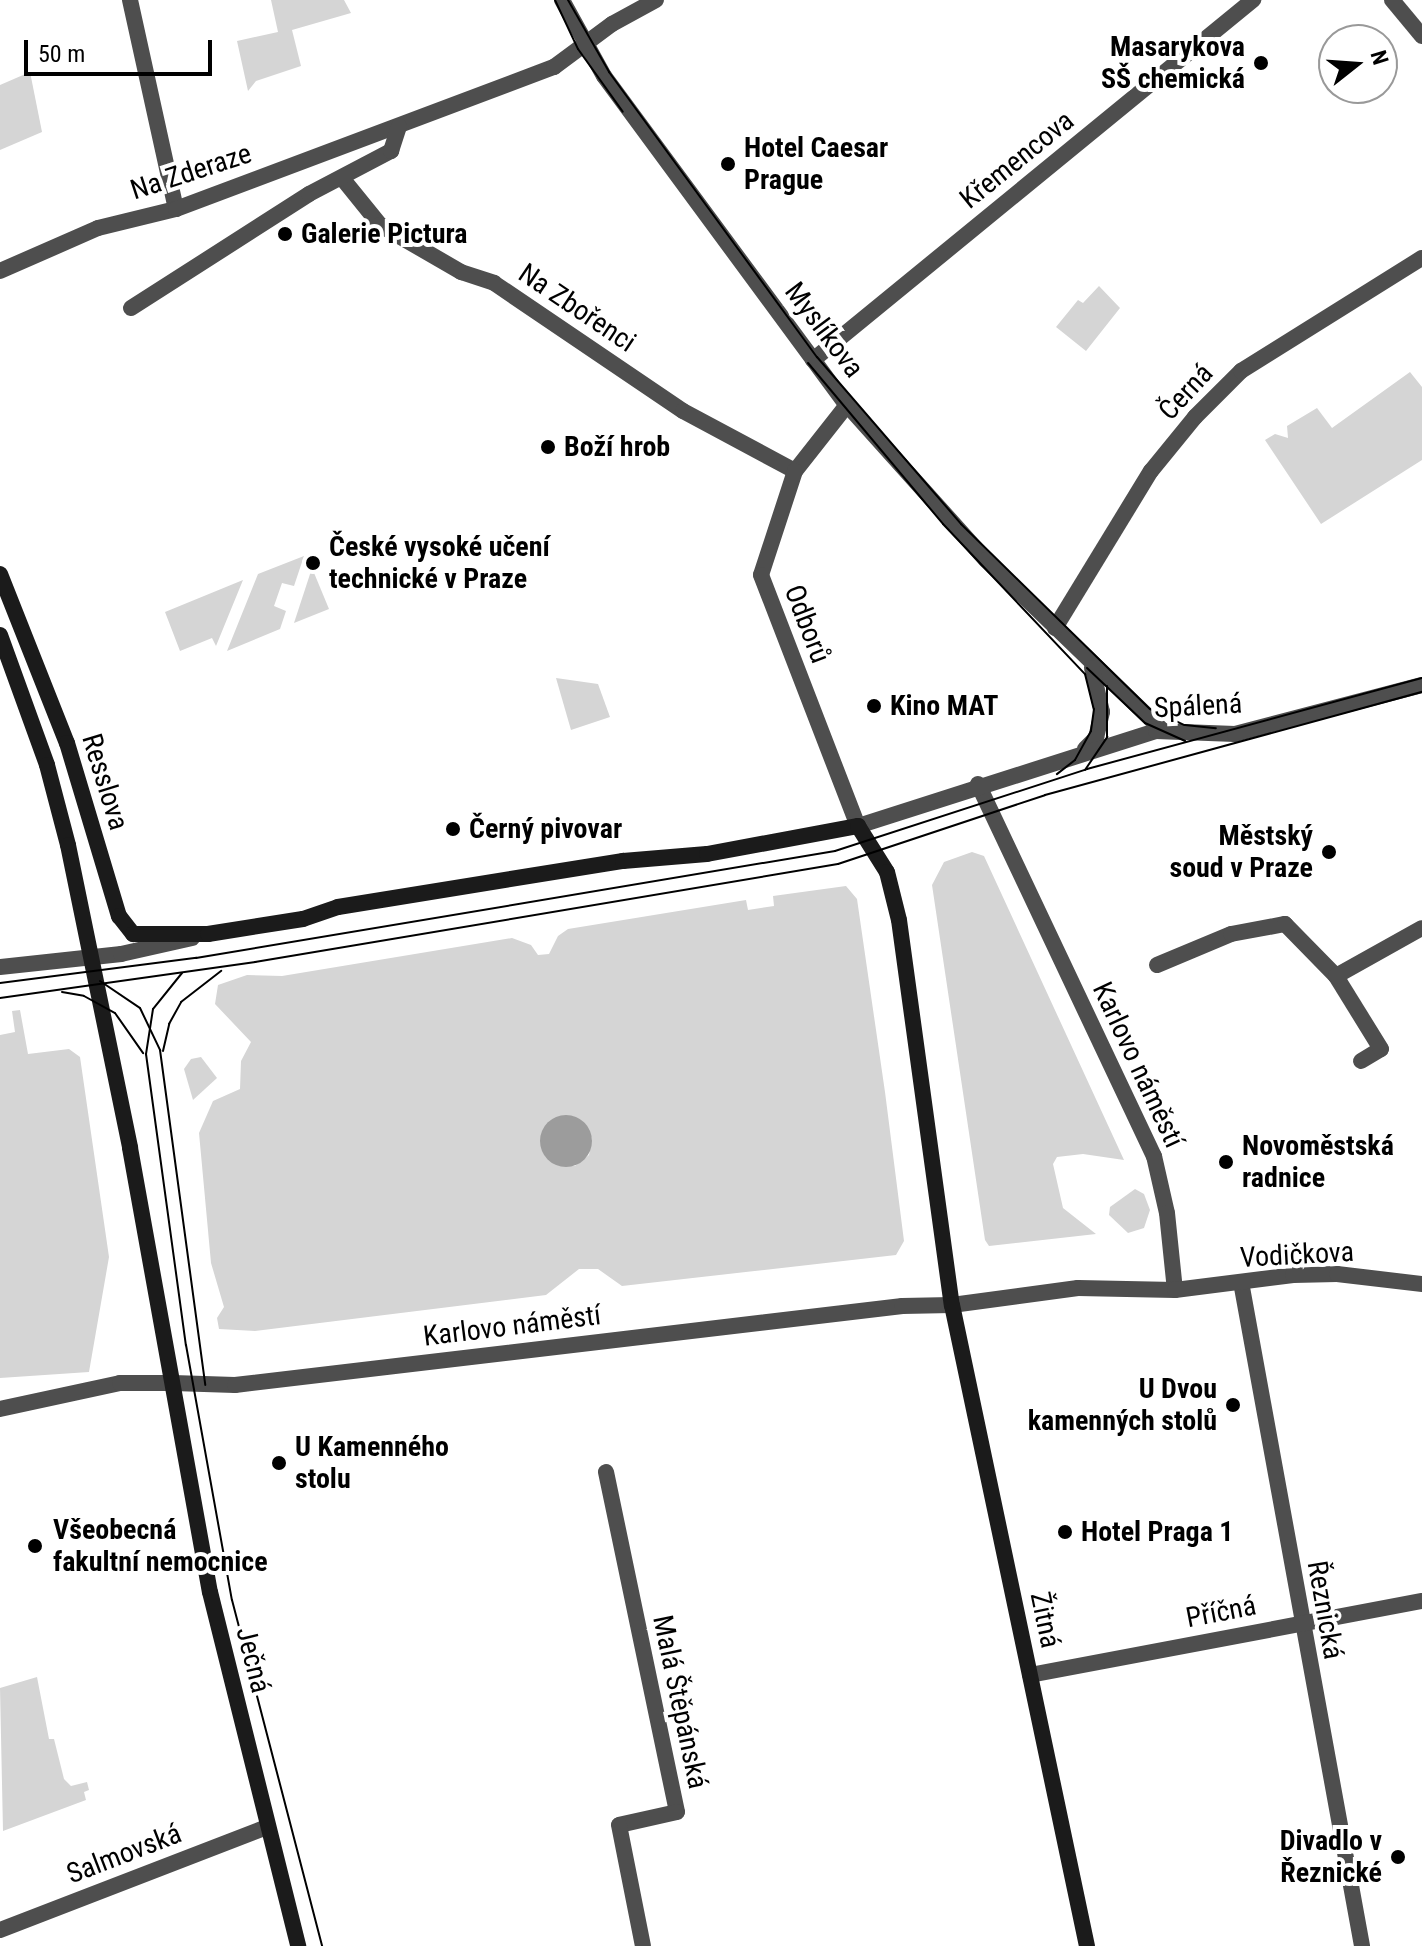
<!DOCTYPE html>
<meta charset="utf-8">
<style>
body{margin:0}
#map{position:relative;width:1422px;height:1946px;overflow:hidden;background:#fff;font-family:"Roboto Condensed",sans-serif}
div>[style]{position:absolute}
.green>*{inset:0;background:#d5d5d5}
.water>*{inset:0;background:#9c9c9c}
.round{border-radius:50%}
.minor>*{height:16px;margin:-8px;padding:0 8px;transform-origin:8px;border-radius:8px;background:#4e4e4e}
.tertiary>*{height:16px;margin:-8px;padding:0 8px;transform-origin:8px;border-radius:8px;background:#4e4e4e}
.secondary>*{height:16px;margin:-8px;padding:0 8px;transform-origin:8px;border-radius:8px;background:#1b1b1b}
.tram>*{height:2px;margin:-1px;padding:0 1px;transform-origin:1px;border-radius:1px;background:#000}
.dots>*{width:22px;height:22px;translate:-50% -50%;box-sizing:border-box;border:4px solid #fff;border-radius:50%}
span{translate:-50% -50%;white-space:nowrap;text-align:center;line-height:1.15;-webkit-text-stroke:8px #fff;paint-order:stroke}
.poi-label{font-size:28px;color:#000;font-weight:700}
.right{translate:-100% -50%;text-align:right}
.left{translate:0 -50%;text-align:left}
.street-label{font-size:28px;color:#000}
.north{position:absolute;left:1318px;top:24px;width:80px;height:80px;box-sizing:border-box;background:#fff;border:2px solid #999;border-radius:50%;rotate:73deg;font-size:22px;font-weight:700;line-height:32px;text-align:center;color:#000}
.north::after{content:'';display:block;margin:auto;width:28px;height:36px;background:#000;clip-path:polygon(50% 0,100% 100%,50% 72%,0 100%)}
.scale{position:absolute;left:24px;top:40px;width:188px;height:36px;box-sizing:border-box;border:4px solid #000;border-top:0;padding-left:10px;font-size:24px;line-height:28px;white-space:nowrap;color:#000;-webkit-text-stroke:6px #fff;paint-order:stroke}
</style>
<div id="map">
<div class="green">
<i style="clip-path:polygon(271px 0,344px 0,351px 13px,292px 30px,301px 66px,256px 81px,248px 91px,237px 41px,278px 32px)"></i>
<i style="clip-path:polygon(30px 72px,42px 132px,0 150px,0 85px)"></i>
<i style="clip-path:polygon(1099px 286px,1120px 308px,1086px 351px,1056px 327px,1078px 300px,1083px 303px)"></i>
<i style="clip-path:polygon(1410px 372px,1422px 387px,1422px 460px,1321px 524px,1265px 440px,1275px 434px,1288px 438px,1287px 426px,1317px 408px,1332px 428px)"></i>
<i style="clip-path:polygon(304px 556px,294px 586px,282px 583px,274px 606px,286px 611px,280px 629px,227px 651px,258px 574px)"></i>
<i style="clip-path:polygon(312px 568px,329px 609px,294px 623px)"></i>
<i style="clip-path:polygon(243px 580px,216px 646px,212px 638px,180px 651px,165px 612px)"></i>
<i style="clip-path:polygon(556px 678px,598px 684px,610px 717px,571px 730px)"></i>
<i style="clip-path:polygon(972px 852px,984px 856px,1124px 1160px,1083px 1154px,1057px 1157px,1053px 1164px,1063px 1208px,1096px 1234px,989px 1246px,985px 1240px,932px 885px,944px 862px)"></i>
<i style="clip-path:polygon(evenodd,846px 886px,857px 899px,885px 1092px,904px 1241px,896px 1255px,622px 1286px,598px 1269px,579px 1269px,546px 1295px,255px 1331px,219px 1329px,217px 1318px,224px 1307px,211px 1263px,199px 1133px,213px 1101px,240px 1089px,241px 1061px,251px 1042px,215px 1004px,218px 985px,247px 975px,282px 976px,512px 938px,531px 945px,538px 955px,549px 954px,558px 936px,568px 929px,746px 900px,748px 910px,774px 906px,773px 896px,846px 886px,584px 1122px,592px 1138px,589px 1155px,575px 1166px,559px 1166px,584px 1122px)"></i>
<i style="clip-path:polygon(20px 1010px,28px 1054px,69px 1049px,80px 1057px,109px 1257px,89px 1372px,0 1378px,0 1035px,15px 1032px,12px 1011px)"></i>
<i style="clip-path:polygon(201px 1057px,217px 1078px,193px 1100px,184px 1069px,191px 1059px)"></i>
<i style="clip-path:polygon(1135px 1189px,1144px 1194px,1150px 1210px,1144px 1228px,1128px 1233px,1109px 1215px,1110px 1207px)"></i>
<i style="clip-path:polygon(37px 1677px,49px 1739px,54px 1739px,64px 1779px,71px 1786px,87px 1782px,89px 1790px,84px 1792px,86px 1800px,3px 1831px,0 1688px)"></i>
</div>
<div class="water">
<i class="round" style="left:540px;top:1115px;width:52px;height:52px"></i>
</div>
<div class="minor">
<i style="left:130px;top:0;width:214px;rotate:77.6deg"></i>
<i style="left:1392px;top:0;width:47px;rotate:50.2deg"></i>
<i style="left:342px;top:178px;width:60px;rotate:51deg"></i>
<i style="left:380px;top:225px;width:94px;rotate:30.1deg"></i>
<i style="left:461px;top:272px;width:35px;rotate:18deg"></i>
<i style="left:494px;top:283px;width:228px;rotate:34.1deg"></i>
<i style="left:683px;top:411px;width:127px;rotate:28.2deg"></i>
<i style="left:0;top:271px;width:107px;rotate:-23.7deg"></i>
<i style="left:98px;top:228px;width:80px;rotate:-13.7deg"></i>
<i style="left:176px;top:209px;width:404px;rotate:-20.6deg"></i>
<i style="left:554px;top:67px;width:72px;rotate:-36.6deg"></i>
<i style="left:612px;top:24px;width:50px;rotate:-28.6deg"></i>
<i style="left:131px;top:308px;width:211px;rotate:-32.6deg"></i>
<i style="left:309px;top:194px;width:93px;rotate:-27.7deg"></i>
<i style="left:391px;top:151px;width:26px;rotate:-72deg"></i>
<i style="left:813px;top:360px;width:569px;rotate:-39.29deg"></i>
<i style="left:847px;top:405px;width:208px;rotate:48.1deg"></i>
<i style="left:986px;top:560px;width:243px;rotate:44deg"></i>
<i style="left:1055px;top:628px;width:184px;rotate:-58.6deg"></i>
<i style="left:1151px;top:471px;width:70px;rotate:-50.8deg"></i>
<i style="left:1195px;top:417px;width:65px;rotate:-45deg"></i>
<i style="left:1241px;top:371px;width:213px;rotate:-32deg"></i>
<i style="left:1085px;top:749px;width:16px;rotate:-45deg"></i>
<i style="left:1096px;top:738px;width:27px;rotate:-77deg"></i>
<i style="left:1102px;top:712px;width:45px;rotate:-102.8deg"></i>
<i style="left:978px;top:784px;width:412px;rotate:64.7deg"></i>
<i style="left:1154px;top:1156px;width:58px;rotate:77.2deg"></i>
<i style="left:1167px;top:1213px;width:77px;rotate:84.1deg"></i>
<i style="left:858px;top:826px;width:313px;rotate:-17.7deg"></i>
<i style="left:1156px;top:731px;width:79px;rotate:2.2deg"></i>
<i style="left:1235px;top:734px;width:193px;rotate:-14.7deg"></i>
<i style="left:1157px;top:965px;width:80px;rotate:-22.7deg"></i>
<i style="left:1231px;top:934px;width:55px;rotate:-10.5deg"></i>
<i style="left:1285px;top:924px;width:73px;rotate:45.6deg"></i>
<i style="left:1361px;top:1061px;width:23px;rotate:-31deg"></i>
<i style="left:1381px;top:1049px;width:86px;rotate:-121.7deg"></i>
<i style="left:1336px;top:976px;width:98px;rotate:-29.2deg"></i>
<i style="left:1241px;top:1282px;width:675px;rotate:79.67deg"></i>
<i style="left:952px;top:1305px;width:127px;rotate:-7.7deg"></i>
<i style="left:1078px;top:1288px;width:97px;rotate:1.2deg"></i>
<i style="left:1175px;top:1290px;width:119px;rotate:-7.2deg"></i>
<i style="left:1293px;top:1275px;width:44px;rotate:-1.3deg"></i>
<i style="left:1337px;top:1274px;width:86px;rotate:6.7deg"></i>
<i style="left:0;top:1409px;width:123px;rotate:-12.2deg"></i>
<i style="left:120px;top:1383px;width:53px"></i>
<i style="left:606px;top:1472px;width:347px;rotate:78.2deg"></i>
<i style="left:677px;top:1812px;width:59px;rotate:167.4deg"></i>
<i style="left:619px;top:1825px;width:123px;rotate:78.8deg"></i>
<i style="left:1030px;top:1675px;width:399px;rotate:-10.7deg"></i>
<i style="left:0;top:1930px;width:286px;rotate:-21.1deg"></i>
</div>
<div class="tertiary">
<i style="left:562px;top:0;width:87px;rotate:61.1deg"></i>
<i style="left:604px;top:76px;width:409px;rotate:53.6deg"></i>
<i style="left:847px;top:405px;width:84px;rotate:128.2deg"></i>
<i style="left:795px;top:471px;width:109px;rotate:108.1deg"></i>
<i style="left:761px;top:575px;width:269px;rotate:68.9deg"></i>
<i style="left:0;top:967px;width:122px;rotate:-6.1deg"></i>
<i style="left:121px;top:954px;width:73px;rotate:-12.7deg"></i>
<i style="left:173px;top:1383px;width:62px;rotate:1.8deg"></i>
<i style="left:235px;top:1385px;width:672px;rotate:-6.75deg"></i>
<i style="left:902px;top:1306px;width:50px;rotate:-1.1deg"></i>
</div>
<div class="secondary">
<i style="left:0;top:574px;width:182px;rotate:68.4deg"></i>
<i style="left:67px;top:743px;width:181px;rotate:73.3deg"></i>
<i style="left:119px;top:916px;width:23px;rotate:52deg"></i>
<i style="left:133px;top:934px;width:75px"></i>
<i style="left:208px;top:934px;width:96px;rotate:-9deg"></i>
<i style="left:303px;top:919px;width:37px;rotate:-19deg"></i>
<i style="left:338px;top:907px;width:289px;rotate:-9.2deg"></i>
<i style="left:623px;top:861px;width:84px;rotate:-4.8deg"></i>
<i style="left:707px;top:854px;width:154px;rotate:-10.5deg"></i>
<i style="left:858px;top:826px;width:54px;rotate:57.8deg"></i>
<i style="left:887px;top:872px;width:49px;rotate:76deg"></i>
<i style="left:899px;top:920px;width:389px;rotate:82.2deg"></i>
<i style="left:952px;top:1305px;width:655px;rotate:78.11deg"></i>
<i style="left:0;top:635px;width:138px;rotate:70.1deg"></i>
<i style="left:47px;top:765px;width:83px;rotate:75.3deg"></i>
<i style="left:68px;top:845px;width:309px;rotate:78.4deg"></i>
<i style="left:130px;top:1148px;width:451px;rotate:79.8deg"></i>
<i style="left:210px;top:1592px;width:365px;rotate:76deg"></i>
</div>
<div class="tram">
<i style="left:555px;top:0;width:54px;rotate:64.9deg"></i>
<i style="left:578px;top:49px;width:77px;rotate:54.5deg"></i>
<i style="left:568px;top:0;width:83px;rotate:60.3deg"></i>
<i style="left:609px;top:72px;width:353px;rotate:53.9deg"></i>
<i style="left:817px;top:357px;width:221px;rotate:49.2deg"></i>
<i style="left:961px;top:524px;width:264px;rotate:44.4deg"></i>
<i style="left:1150px;top:709px;width:38px;rotate:25deg"></i>
<i style="left:1185px;top:725px;width:31px;rotate:6deg"></i>
<i style="left:808px;top:363px;width:210px;rotate:50deg"></i>
<i style="left:943px;top:524px;width:207px;rotate:46.6deg"></i>
<i style="left:1085px;top:674px;width:36px;rotate:76deg"></i>
<i style="left:1094px;top:709px;width:22px;rotate:98deg"></i>
<i style="left:1091px;top:731px;width:33px;rotate:119deg"></i>
<i style="left:1075px;top:760px;width:23px;rotate:142deg"></i>
<i style="left:1087px;top:668px;width:80px;rotate:43.5deg"></i>
<i style="left:1145px;top:723px;width:44px;rotate:24.2deg"></i>
<i style="left:1085px;top:770px;width:40px;rotate:-56deg"></i>
<i style="left:1107px;top:737px;width:51px;rotate:-90deg"></i>
<i style="left:182px;top:973px;width:46px;rotate:128.9deg"></i>
<i style="left:153px;top:1009px;width:46px;rotate:98.8deg"></i>
<i style="left:146px;top:1054px;width:294px;rotate:82.2deg"></i>
<i style="left:186px;top:1345px;width:259px;rotate:79.8deg"></i>
<i style="left:232px;top:1600px;width:358px;rotate:75.4deg"></i>
<i style="left:100px;top:981px;width:48px;rotate:34deg"></i>
<i style="left:140px;top:1008px;width:47px;rotate:64.5deg"></i>
<i style="left:160px;top:1050px;width:338px;rotate:82.3deg"></i>
<i style="left:0;top:983px;width:198px;rotate:-7.3deg"></i>
<i style="left:196px;top:958px;width:648px;rotate:-9.51deg"></i>
<i style="left:835px;top:851px;width:265px;rotate:-18deg"></i>
<i style="left:1087px;top:769px;width:347px;rotate:-15.2deg"></i>
<i style="left:62px;top:992px;width:22px;rotate:10deg"></i>
<i style="left:84px;top:996px;width:35px;rotate:29deg"></i>
<i style="left:115px;top:1013px;width:49px;rotate:55deg"></i>
<i style="left:0;top:998px;width:258px;rotate:-8deg"></i>
<i style="left:255px;top:962px;width:591px;rotate:-9.54deg"></i>
<i style="left:838px;top:864px;width:218px;rotate:-18.4deg"></i>
<i style="left:1045px;top:795px;width:391px;rotate:-15.3deg"></i>
<i style="left:163px;top:1051px;width:28px;rotate:-77deg"></i>
<i style="left:169px;top:1024px;width:25px;rotate:-61deg"></i>
<i style="left:181px;top:1002px;width:51px;rotate:-37.8deg"></i>
</div>
<div class="dots">
<i style="left:1261px;top:63px;background:#000"></i>
<i style="left:728px;top:164px;background:#000"></i>
<i style="left:285px;top:234px;background:#000"></i>
<i style="left:548px;top:447px;background:#000"></i>
<i style="left:313px;top:563px;background:#000"></i>
<i style="left:874px;top:706px;background:#000"></i>
<i style="left:453px;top:829px;background:#000"></i>
<i style="left:1329px;top:852px;background:#000"></i>
<i style="left:1226px;top:1162px;background:#000"></i>
<i style="left:1233px;top:1405px;background:#000"></i>
<i style="left:279px;top:1463px;background:#000"></i>
<i style="left:1065px;top:1532px;background:#000"></i>
<i style="left:35px;top:1546px;background:#000"></i>
<i style="left:1398px;top:1857px;background:#000"></i>
</div>
<div class="poi-label">
<span class="right" style="left:1245px;top:63px">Masarykova<br>SŠ chemická</span>
<span class="left" style="left:744px;top:164px">Hotel Caesar<br>Prague</span>
<span class="left" style="left:301px;top:234px">Galerie Pictura</span>
<span class="left" style="left:564px;top:447px">Boží hrob</span>
<span class="left" style="left:329px;top:563px">České vysoké učení<br>technické v Praze</span>
<span class="left" style="left:890px;top:706px">Kino MAT</span>
<span class="left" style="left:469px;top:829px">Černý pivovar</span>
<span class="right" style="left:1313px;top:852px">Městský<br>soud v Praze</span>
<span class="left" style="left:1242px;top:1162px">Novoměstská<br>radnice</span>
<span class="right" style="left:1217px;top:1405px">U Dvou<br>kamenných stolů</span>
<span class="left" style="left:295px;top:1463px">U Kamenného<br>stolu</span>
<span class="left" style="left:53px;top:1546px">Všeobecná<br>fakultní nemocnice</span>
<span class="left" style="left:1081px;top:1532px">Hotel Praga 1</span>
<span class="right" style="left:1382px;top:1857px">Divadlo v<br>Řeznické</span>
</div>
<div class="street-label">
<span style="left:1017px;top:160px;rotate:-39deg">Křemencova</span>
<span style="left:191px;top:172px;rotate:-18deg">Na Zderaze</span>
<span style="left:577px;top:308px;rotate:34deg">Na Zbořenci</span>
<span style="left:824px;top:330px;rotate:53deg">Myslíkova</span>
<span style="left:1186px;top:392px;rotate:-47deg">Černá</span>
<span style="left:807px;top:624px;rotate:69deg">Odborů</span>
<span style="left:1198px;top:706px;rotate:-3deg">Spálená</span>
<span style="left:105px;top:782px;rotate:73deg">Resslova</span>
<span style="left:1138px;top:1065px;rotate:65deg">Karlovo náměstí</span>
<span style="left:1297px;top:1255px;rotate:-3deg">Vodičkova</span>
<span style="left:512px;top:1326px;rotate:-7deg">Karlovo náměstí</span>
<span style="left:1325px;top:1610px;rotate:80deg">Řeznická</span>
<span style="left:1221px;top:1612px;rotate:-11deg">Příčná</span>
<span style="left:1045px;top:1620px;rotate:78deg">Žitná</span>
<span style="left:253px;top:1660px;rotate:76deg">Ječná</span>
<span style="left:680px;top:1702px;rotate:78deg">Malá Štěpánská</span>
<span style="left:124px;top:1854px;rotate:-21deg">Salmovská</span>
</div>
<div class="north">N</div>
<div class="scale">50 m</div>
</div>
